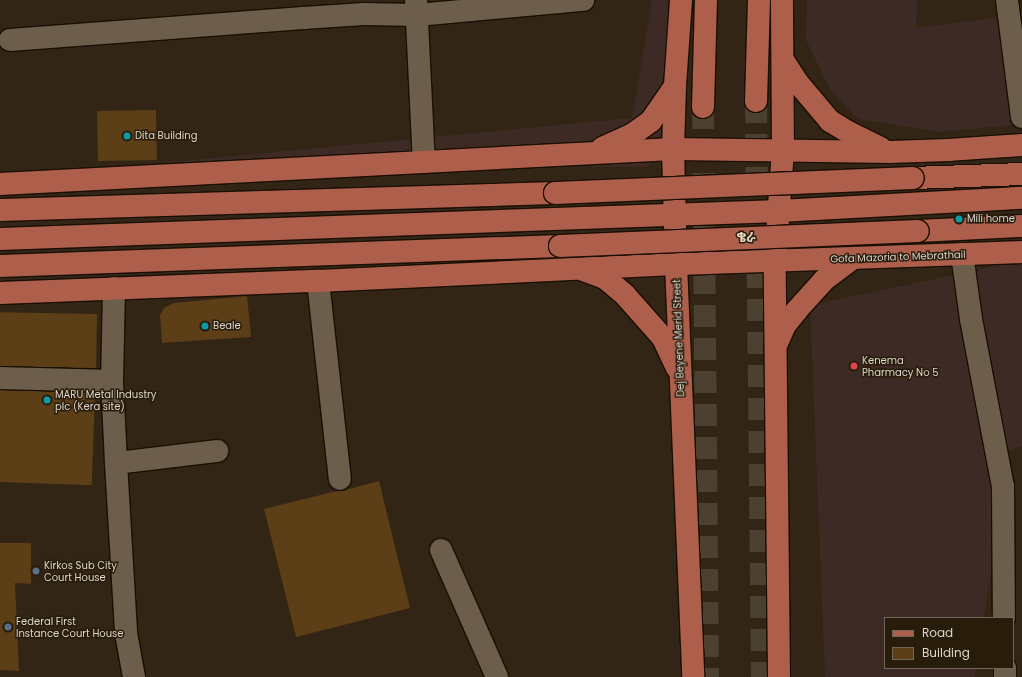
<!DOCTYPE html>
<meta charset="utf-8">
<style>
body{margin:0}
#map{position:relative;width:1022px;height:677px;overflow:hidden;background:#322515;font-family:Poppins,"Noto Sans Ethiopic",sans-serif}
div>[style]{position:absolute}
.commercial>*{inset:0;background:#3d2a24}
.building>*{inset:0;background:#5c3f17;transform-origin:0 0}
.major-tunnel>*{height:22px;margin-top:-11px;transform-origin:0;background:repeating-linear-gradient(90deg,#4c4030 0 22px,transparent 0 33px)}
.roads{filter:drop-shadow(1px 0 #190e01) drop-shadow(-1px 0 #190e01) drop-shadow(0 1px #190e01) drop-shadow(0 -1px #190e01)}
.minor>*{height:22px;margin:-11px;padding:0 11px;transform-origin:11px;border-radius:11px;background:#6d5e4c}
.major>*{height:22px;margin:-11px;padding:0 11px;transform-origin:11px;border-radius:11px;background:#ad5f4b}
.bridges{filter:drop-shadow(1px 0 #190e01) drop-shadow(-1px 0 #190e01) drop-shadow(0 1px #190e01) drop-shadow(0 -1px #190e01)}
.major-bridge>*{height:22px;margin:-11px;padding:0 11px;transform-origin:11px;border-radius:11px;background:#ad5f4b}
.dots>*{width:11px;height:11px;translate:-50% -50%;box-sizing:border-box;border:2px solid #281c0b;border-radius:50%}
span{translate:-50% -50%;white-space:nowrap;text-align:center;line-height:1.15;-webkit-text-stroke:3px #281c0b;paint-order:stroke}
.poi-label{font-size:10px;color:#ded6cc}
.left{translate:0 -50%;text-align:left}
.street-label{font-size:10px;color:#ded6cc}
.district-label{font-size:14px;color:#e5d4bf;font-weight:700}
.legend{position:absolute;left:884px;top:617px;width:130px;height:52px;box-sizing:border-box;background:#281c0b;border:1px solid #716658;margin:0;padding:5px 7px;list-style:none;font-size:12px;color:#ded6cc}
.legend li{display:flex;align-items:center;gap:8px;height:20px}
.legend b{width:20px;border:1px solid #716658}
</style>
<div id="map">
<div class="commercial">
<i style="clip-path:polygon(652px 0,689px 0,684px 117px,648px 167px,161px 163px,632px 118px)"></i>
<i style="clip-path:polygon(807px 0,917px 0,916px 28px,1022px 14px,1022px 124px,939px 132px,858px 119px,831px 91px,806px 40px)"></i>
<i style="clip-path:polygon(1022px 261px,1022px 446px,1009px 450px,984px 618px,885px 618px,885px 668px,976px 668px,975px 677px,825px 677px,810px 305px)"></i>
</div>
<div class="building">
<i style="left:156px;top:110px;width:50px;height:59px;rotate:89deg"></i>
<i style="clip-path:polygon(247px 296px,251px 337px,162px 343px,160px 315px,164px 308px,174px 303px)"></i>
<i style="left:97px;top:314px;width:54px;height:97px;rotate:91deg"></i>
<i style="left:0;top:390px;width:95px;height:92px;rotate:2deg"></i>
<i style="clip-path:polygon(379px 481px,410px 608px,296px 637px,264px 509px,337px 491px,342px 491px)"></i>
<i style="clip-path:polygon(0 543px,31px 543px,31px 584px,15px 583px,19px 671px,0 670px)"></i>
</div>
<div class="major-tunnel">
<i style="left:756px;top:101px;width:576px;rotate:89.4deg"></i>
<i style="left:703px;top:107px;width:570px;rotate:89.5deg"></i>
</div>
<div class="roads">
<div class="minor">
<i style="left:1007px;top:0;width:118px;rotate:82.7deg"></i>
<i style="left:416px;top:1px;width:161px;rotate:87.2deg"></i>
<i style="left:10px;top:40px;width:294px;rotate:-4.3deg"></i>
<i style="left:303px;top:18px;width:61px;rotate:-3.8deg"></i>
<i style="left:364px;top:14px;width:53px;rotate:1.1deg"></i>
<i style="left:417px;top:15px;width:167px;rotate:-5.2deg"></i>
<i style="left:962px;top:254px;width:66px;rotate:82.1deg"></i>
<i style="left:971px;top:319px;width:170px;rotate:79.2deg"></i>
<i style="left:1003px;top:486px;width:132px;rotate:89.6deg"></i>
<i style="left:318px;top:281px;width:199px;rotate:83.7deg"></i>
<i style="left:114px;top:288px;width:93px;rotate:91.2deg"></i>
<i style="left:112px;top:381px;width:82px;rotate:87.2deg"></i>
<i style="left:116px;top:463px;width:170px;rotate:86.6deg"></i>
<i style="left:126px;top:633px;width:45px;rotate:79.7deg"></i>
<i style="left:0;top:378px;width:112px;rotate:1.5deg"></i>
<i style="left:116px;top:463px;width:102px;rotate:-6.8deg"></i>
<i style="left:441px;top:550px;width:139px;rotate:66.2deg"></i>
<i style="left:1005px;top:668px;width:9px;rotate:90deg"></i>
</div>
<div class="major">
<i style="left:681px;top:0;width:86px;rotate:94deg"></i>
<i style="left:675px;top:86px;width:63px;rotate:91.8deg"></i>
<i style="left:673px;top:149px;width:115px;rotate:88.5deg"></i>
<i style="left:676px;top:264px;width:413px;rotate:87.6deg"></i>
<i style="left:783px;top:60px;width:27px;rotate:57deg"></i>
<i style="left:798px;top:83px;width:50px;rotate:49.9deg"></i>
<i style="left:830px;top:121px;width:23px;rotate:31deg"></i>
<i style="left:850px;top:133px;width:34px;rotate:26deg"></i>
<i style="left:756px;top:101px;width:101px;rotate:-88.3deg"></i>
<i style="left:703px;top:107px;width:107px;rotate:-88.4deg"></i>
<i style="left:602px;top:148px;width:34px;rotate:-24deg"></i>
<i style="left:633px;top:134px;width:22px;rotate:-36deg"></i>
<i style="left:651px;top:121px;width:42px;rotate:-55.6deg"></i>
<i style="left:913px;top:178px;width:109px;rotate:-2.1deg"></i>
<i style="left:0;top:184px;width:674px;rotate:-2.98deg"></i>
<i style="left:673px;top:149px;width:217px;rotate:0.8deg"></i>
<i style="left:890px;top:152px;width:58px;rotate:-2deg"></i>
<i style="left:948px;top:150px;width:74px;rotate:-3.9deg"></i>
<i style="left:0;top:210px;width:555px;rotate:-1.75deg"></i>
<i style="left:918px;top:231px;width:104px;rotate:-2.8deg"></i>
<i style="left:0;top:239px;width:780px;rotate:-2.06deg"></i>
<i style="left:779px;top:211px;width:243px;rotate:-3.1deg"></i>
<i style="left:0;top:266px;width:560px;rotate:-2.05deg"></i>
<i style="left:583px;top:270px;width:23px;rotate:20deg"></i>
<i style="left:605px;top:278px;width:26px;rotate:40deg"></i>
<i style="left:625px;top:295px;width:57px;rotate:48.5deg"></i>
<i style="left:663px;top:338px;width:33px;rotate:65deg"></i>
<i style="left:0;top:293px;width:318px;rotate:-2.2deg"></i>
<i style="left:318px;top:281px;width:358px;rotate:-2.7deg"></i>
<i style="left:676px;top:264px;width:346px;rotate:-2deg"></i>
<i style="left:777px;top:343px;width:20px;rotate:-66deg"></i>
<i style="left:785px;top:325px;width:19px;rotate:-51deg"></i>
<i style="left:797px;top:310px;width:40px;rotate:-48deg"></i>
<i style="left:824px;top:280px;width:35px;rotate:-37deg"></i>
<i style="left:779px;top:677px;width:415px;rotate:-90.6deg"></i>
<i style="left:775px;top:262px;width:112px;rotate:-85.9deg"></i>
<i style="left:783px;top:150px;width:150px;rotate:-90.4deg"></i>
</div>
</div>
<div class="bridges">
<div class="major-bridge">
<i style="left:555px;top:193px;width:358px;rotate:-2.4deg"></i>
<i style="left:560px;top:246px;width:358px;rotate:-2.4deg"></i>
</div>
</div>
<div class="dots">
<i style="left:127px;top:136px;background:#0f9aa8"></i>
<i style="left:959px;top:219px;background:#0f9aa8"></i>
<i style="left:205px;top:326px;background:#0f9aa8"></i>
<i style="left:854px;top:366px;background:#e0444e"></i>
<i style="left:47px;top:400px;background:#0f9aa8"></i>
<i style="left:36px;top:571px;background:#5c6f8a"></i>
<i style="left:8px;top:627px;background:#5c6f8a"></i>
</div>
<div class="poi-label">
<span class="left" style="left:135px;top:136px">Dita Building</span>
<span class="left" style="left:967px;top:219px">Mili home</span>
<span class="left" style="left:213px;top:326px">Beale</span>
<span class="left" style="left:862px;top:366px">Kenema<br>Pharmacy No 5</span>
<span class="left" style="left:55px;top:400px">MARU Metal Industry<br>plc (Kera site)</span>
<span class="left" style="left:44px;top:571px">Kirkos Sub City<br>Court House</span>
<span class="left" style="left:16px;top:627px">Federal First<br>Instance Court House</span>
</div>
<div class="street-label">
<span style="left:898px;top:257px;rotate:-2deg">Gofa Mazoria to Mebrathail</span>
<span style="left:679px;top:338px;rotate:-92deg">Dej Beyene Merid Street</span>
</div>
<div class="district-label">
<span style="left:746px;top:237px">ቄራ</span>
</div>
<ul class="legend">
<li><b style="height:5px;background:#ad5f4b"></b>Road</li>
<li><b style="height:11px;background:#5c3f17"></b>Building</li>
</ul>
</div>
